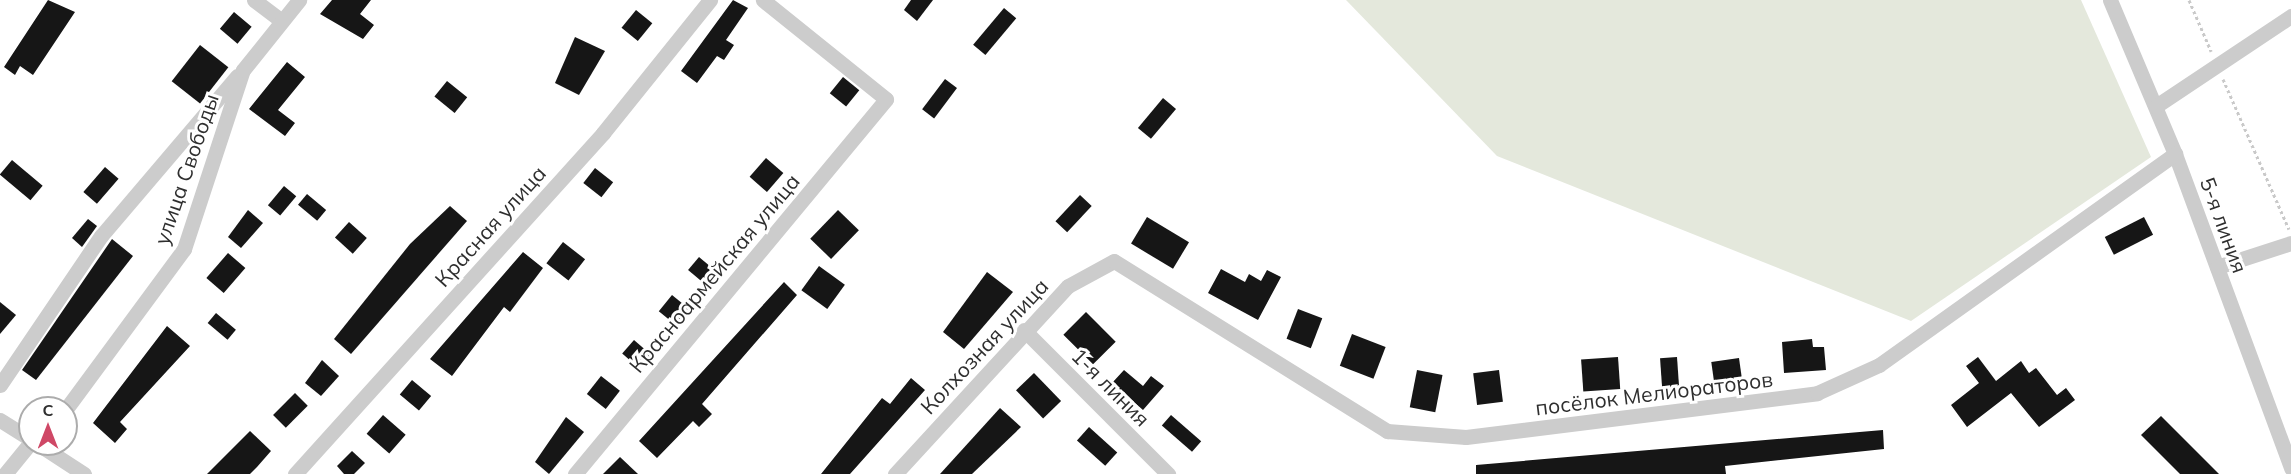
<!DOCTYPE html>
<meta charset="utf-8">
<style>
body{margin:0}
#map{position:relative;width:2291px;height:474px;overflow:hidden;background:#fff;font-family:Mulish,sans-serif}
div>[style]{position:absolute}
.green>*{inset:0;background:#e4e8dc}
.building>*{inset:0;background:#161616;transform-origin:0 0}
.path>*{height:3px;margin-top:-1.5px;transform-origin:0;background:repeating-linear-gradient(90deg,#c9c9c9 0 3px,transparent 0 6px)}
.minor>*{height:15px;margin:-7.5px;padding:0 7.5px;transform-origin:7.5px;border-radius:7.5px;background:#ccc}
span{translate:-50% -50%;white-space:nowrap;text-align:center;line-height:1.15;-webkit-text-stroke:6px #fff;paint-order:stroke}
.street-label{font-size:21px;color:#2f2f2f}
.north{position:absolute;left:18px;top:396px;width:60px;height:60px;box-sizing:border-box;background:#fff;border:2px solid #acacac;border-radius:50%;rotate:0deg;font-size:16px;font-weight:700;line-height:24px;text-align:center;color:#2f2f2f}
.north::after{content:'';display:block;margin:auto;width:21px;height:27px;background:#cf4866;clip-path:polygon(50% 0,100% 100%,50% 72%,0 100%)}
</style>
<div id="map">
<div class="green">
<i style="clip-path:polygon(1346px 0,2081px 0,2151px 157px,1911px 321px,1497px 156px)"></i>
</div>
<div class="building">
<i style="clip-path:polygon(48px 0,75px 12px,33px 75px,20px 66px,15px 75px,4px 67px)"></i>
<i style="clip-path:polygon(332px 0,371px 0,360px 14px,374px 25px,363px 39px,320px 14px)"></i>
<i style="clip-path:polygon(733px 0,748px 8px,726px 40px,734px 45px,724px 60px,717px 56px,697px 83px,681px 71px)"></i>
<i style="clip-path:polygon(911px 0,933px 0,917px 21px,904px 10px)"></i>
<i style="left:1004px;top:8px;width:16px;height:48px;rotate:40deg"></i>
<i style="left:636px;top:10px;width:21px;height:23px;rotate:39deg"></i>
<i style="left:234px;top:12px;width:23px;height:22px;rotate:40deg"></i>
<i style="clip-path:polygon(575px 37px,605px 51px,579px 95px,555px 83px)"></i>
<i style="left:200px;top:45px;width:36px;height:46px;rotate:38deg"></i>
<i style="clip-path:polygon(287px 62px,305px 77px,278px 110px,295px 123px,285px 136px,249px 109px)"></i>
<i style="left:843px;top:77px;width:21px;height:21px;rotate:39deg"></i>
<i style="left:945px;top:79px;width:15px;height:38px;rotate:37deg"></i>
<i style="left:447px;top:81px;width:26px;height:20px;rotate:39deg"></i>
<i style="left:1163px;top:98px;width:17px;height:39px;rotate:40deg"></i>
<i style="left:766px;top:158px;width:23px;height:25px;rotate:41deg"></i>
<i style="left:12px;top:160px;width:40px;height:19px;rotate:40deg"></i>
<i style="left:105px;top:167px;width:18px;height:33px;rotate:41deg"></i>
<i style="left:595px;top:168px;width:23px;height:19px;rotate:38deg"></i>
<i style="left:284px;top:186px;width:16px;height:25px;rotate:40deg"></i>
<i style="left:307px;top:194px;width:25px;height:14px;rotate:40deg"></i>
<i style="left:1080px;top:195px;width:16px;height:36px;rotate:43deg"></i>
<i style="clip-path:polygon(450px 206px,467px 221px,351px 354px,334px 339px,410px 244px)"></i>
<i style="clip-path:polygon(248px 210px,263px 223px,241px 248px,228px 237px)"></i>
<i style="left:838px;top:210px;width:29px;height:40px;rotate:44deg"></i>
<i style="left:1147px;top:217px;width:49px;height:31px;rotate:31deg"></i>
<i style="left:2144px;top:217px;width:20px;height:44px;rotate:63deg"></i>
<i style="clip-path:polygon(88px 219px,97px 226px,82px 247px,72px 238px)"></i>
<i style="left:349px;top:222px;width:24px;height:21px;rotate:42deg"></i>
<i style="clip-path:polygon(112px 239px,133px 256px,36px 380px,22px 370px)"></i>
<i style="left:563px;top:242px;width:28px;height:27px;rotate:38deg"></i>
<i style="clip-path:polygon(523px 252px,543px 268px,510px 312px,504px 307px,452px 376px,430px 359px)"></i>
<i style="left:228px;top:253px;width:23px;height:33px;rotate:41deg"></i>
<i style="left:699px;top:257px;width:23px;height:17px;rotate:40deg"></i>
<i style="left:819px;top:266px;width:32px;height:30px;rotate:36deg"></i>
<i style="clip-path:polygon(1221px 269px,1245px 282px,1249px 274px,1261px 281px,1267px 270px,1281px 277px,1258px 320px,1208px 293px)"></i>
<i style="clip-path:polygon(987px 272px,1013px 292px,964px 349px,943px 332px)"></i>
<i style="clip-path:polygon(784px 282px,797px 295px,702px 404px,712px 414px,699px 427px,693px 421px,657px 458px,639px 441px)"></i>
<i style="left:672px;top:295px;width:21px;height:21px;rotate:39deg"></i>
<i style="clip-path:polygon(0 302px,16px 315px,0 334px)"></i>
<i style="left:1298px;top:309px;width:26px;height:32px;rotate:21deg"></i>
<i style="left:1086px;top:312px;width:42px;height:32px;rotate:45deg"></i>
<i style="left:216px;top:313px;width:26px;height:13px;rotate:40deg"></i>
<i style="clip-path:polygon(167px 326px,190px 346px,120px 422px,127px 429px,115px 443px,93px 423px)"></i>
<i style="left:1352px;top:334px;width:36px;height:34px;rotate:21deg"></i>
<i style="clip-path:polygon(1812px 339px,1813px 347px,1824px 347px,1826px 370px,1784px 373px,1782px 342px)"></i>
<i style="left:634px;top:340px;width:23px;height:18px;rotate:41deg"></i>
<i style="left:1618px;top:357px;width:32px;height:37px;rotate:86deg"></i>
<i style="left:1677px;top:357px;width:32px;height:17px;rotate:86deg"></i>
<i style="clip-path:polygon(1978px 357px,1996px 381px,2021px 361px,2029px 373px,2036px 368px,2057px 395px,2066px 388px,2075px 400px,2039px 427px,2011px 393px,1967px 427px,1951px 405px,1979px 383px,1966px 366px)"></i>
<i style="left:1739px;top:358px;width:22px;height:28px;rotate:82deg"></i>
<i style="clip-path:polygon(322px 360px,339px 376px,321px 396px,305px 383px)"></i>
<i style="clip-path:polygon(1124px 370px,1143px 386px,1151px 376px,1164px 386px,1143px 410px,1112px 383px)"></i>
<i style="left:1417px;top:370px;width:26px;height:38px;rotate:11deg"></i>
<i style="left:1499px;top:370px;width:32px;height:26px;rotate:83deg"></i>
<i style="left:1034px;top:373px;width:39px;height:25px;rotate:46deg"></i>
<i style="left:601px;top:376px;width:24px;height:23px;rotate:38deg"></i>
<i style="clip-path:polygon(911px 378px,925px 390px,850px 474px,821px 474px,882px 398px,890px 404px)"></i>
<i style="left:412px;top:380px;width:25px;height:19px;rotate:40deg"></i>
<i style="left:295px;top:393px;width:18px;height:31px;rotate:45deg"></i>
<i style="clip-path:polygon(1000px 408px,1021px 427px,972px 474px,940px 474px)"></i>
<i style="left:383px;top:415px;width:30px;height:25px;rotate:41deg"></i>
<i style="left:1171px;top:415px;width:40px;height:14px;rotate:41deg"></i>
<i style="clip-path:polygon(2161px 416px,2219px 474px,2180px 474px,2141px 435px)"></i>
<i style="clip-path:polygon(566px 417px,584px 432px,549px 474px,535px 462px)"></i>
<i style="left:1089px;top:427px;width:38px;height:18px;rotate:42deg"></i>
<i style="clip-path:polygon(1883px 430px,1884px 449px,1725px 466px,1726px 474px,1476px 474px,1476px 465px)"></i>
<i style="clip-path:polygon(250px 431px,271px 451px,257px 467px,250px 474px,207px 474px)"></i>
<i style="clip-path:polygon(352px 451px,365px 463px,354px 474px,344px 474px,337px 466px)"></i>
<i style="clip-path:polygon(620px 457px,638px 474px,603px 474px)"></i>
</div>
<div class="path">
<i style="left:2189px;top:0;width:56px;rotate:66.7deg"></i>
<i style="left:2223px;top:79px;width:164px;rotate:66.3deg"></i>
</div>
<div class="minor">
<i style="left:254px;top:0;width:34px;rotate:37deg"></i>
<i style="left:2110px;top:0;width:167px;rotate:67.1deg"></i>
<i style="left:2175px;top:154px;width:335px;rotate:69.7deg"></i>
<i style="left:2156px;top:106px;width:162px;rotate:-33.7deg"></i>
<i style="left:2217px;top:267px;width:78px;rotate:-18deg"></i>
<i style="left:1024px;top:330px;width:204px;rotate:45deg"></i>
<i style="left:0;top:385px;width:180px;rotate:-55.9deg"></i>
<i style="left:101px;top:236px;width:210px;rotate:-49.6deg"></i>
<i style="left:66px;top:409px;width:199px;rotate:-53.6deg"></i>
<i style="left:184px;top:249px;width:188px;rotate:-71.8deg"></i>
<i style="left:243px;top:70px;width:90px;rotate:-51.3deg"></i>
<i style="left:0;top:420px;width:36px;rotate:32deg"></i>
<i style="left:38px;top:444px;width:55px;rotate:33.1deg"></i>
<i style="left:5px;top:474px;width:40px;rotate:-51deg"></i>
<i style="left:295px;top:474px;width:460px;rotate:-47.9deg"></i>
<i style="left:603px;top:133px;width:171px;rotate:-51.2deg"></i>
<i style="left:575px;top:474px;width:487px;rotate:-50.3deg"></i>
<i style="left:886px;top:99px;width:158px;rotate:-141.2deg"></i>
<i style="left:895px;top:474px;width:255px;rotate:-47.4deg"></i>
<i style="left:1068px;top:286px;width:52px;rotate:-28.5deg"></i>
<i style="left:1114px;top:261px;width:322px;rotate:31.9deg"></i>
<i style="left:1387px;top:431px;width:79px;rotate:4.3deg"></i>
<i style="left:1466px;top:437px;width:354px;rotate:-7.1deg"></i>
<i style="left:1817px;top:393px;width:68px;rotate:-24.3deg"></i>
<i style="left:1879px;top:365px;width:364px;rotate:-35.5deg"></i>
</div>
<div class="street-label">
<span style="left:186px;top:169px;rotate:-71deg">улица Свободы</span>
<span style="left:2224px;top:225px;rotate:70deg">5-я линия</span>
<span style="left:490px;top:226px;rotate:-48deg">Красная улица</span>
<span style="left:714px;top:273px;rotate:-50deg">Красноармейская улица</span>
<span style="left:984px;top:346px;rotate:-47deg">Колхозная улица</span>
<span style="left:1111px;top:387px;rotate:45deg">1-я линия</span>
<span style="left:1654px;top:393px;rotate:-7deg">посёлок Мелиораторов</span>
</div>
<div class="north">С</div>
</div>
